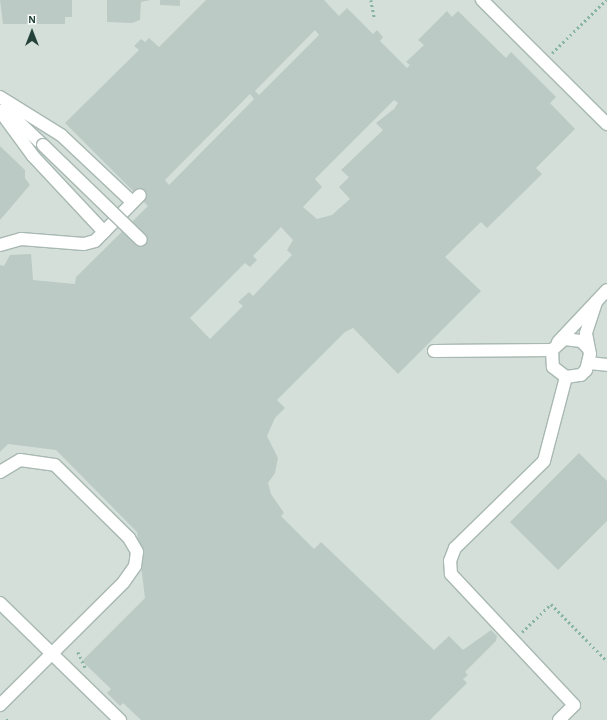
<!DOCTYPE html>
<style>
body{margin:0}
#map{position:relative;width:607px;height:720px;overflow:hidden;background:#e6efeb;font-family:"Alegreya Sans",sans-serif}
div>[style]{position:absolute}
.built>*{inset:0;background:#d4dfda;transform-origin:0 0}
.building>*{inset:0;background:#bbcac4}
.path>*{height:2.5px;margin-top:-1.25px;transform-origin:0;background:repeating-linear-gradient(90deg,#86b3a5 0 2px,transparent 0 5px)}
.roads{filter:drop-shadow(1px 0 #a8b8b2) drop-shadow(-1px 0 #a8b8b2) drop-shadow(0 1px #a8b8b2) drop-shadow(0 -1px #a8b8b2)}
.minor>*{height:12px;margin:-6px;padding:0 6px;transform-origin:6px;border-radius:6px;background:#fff}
.bridges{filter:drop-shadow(1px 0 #a8b8b2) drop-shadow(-1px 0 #a8b8b2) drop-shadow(0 1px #a8b8b2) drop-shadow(0 -1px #a8b8b2)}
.minor-bridge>*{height:12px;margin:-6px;padding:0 6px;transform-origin:6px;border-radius:6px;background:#fff}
span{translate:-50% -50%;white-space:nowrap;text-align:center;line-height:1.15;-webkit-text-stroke:3.5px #f7fbf9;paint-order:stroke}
.north{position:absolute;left:12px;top:12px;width:40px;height:40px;-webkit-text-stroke:3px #f7fbf9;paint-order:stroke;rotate:0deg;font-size:11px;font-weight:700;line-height:16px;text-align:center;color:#24423a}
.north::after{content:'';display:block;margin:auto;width:14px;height:18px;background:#24423a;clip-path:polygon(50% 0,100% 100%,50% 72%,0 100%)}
</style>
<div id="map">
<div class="built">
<i style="left:0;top:0;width:607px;height:720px"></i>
</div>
<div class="building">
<i style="clip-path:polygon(0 0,72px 0,72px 17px,65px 17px,65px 24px,3px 24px)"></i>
<i style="clip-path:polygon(107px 0,150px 0,141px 2px,140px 20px,132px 23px,107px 22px)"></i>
<i style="clip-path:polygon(160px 0,180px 0,180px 6px,160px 5px)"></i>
<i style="clip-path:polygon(evenodd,206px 0,324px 0,339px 16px,347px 8px,373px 34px,377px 30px,383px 37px,380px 41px,407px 68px,410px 65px,406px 62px,424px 45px,418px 40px,447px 11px,452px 17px,458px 11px,506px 58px,511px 52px,556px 97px,550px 103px,575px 129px,536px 168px,542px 174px,487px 228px,481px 222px,445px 257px,481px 291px,398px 374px,353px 328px,345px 332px,277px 400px,285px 408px,275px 418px,267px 436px,278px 458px,275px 473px,268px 483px,271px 494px,284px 513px,281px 516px,314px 549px,321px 542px,434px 650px,449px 636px,463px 650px,491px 630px,497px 636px,496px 641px,465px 672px,468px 675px,463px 679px,467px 683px,430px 720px,141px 720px,123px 703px,120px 706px,107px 693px,111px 689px,82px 661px,145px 598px,137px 532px,56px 450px,8px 444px,0 452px,0 265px,4px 266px,10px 255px,31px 254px,33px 280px,75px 284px,76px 277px,148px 206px,65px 123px,139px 50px,134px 46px,141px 39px,145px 42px,149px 38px,159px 47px,206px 0,315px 30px,319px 35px,259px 95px,255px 91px,315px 30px,206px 0,250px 94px,254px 99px,169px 185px,165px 180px,250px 94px,206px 0,394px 100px,398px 103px,394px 109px,376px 123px,383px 130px,341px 170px,349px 177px,339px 187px,350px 199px,332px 215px,317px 219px,303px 207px,322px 187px,315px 179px,394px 100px,206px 0,281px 227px,293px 240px,287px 250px,292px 255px,253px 296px,249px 292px,238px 302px,243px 306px,210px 339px,190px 318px,245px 263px,250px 267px,257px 260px,253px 256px,281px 227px)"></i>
<i style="clip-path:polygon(0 146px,25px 170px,25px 178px,30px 185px,0 220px)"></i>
<i style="clip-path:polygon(579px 453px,607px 481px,607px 521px,558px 570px,510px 522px)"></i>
</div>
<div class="path">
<i style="left:371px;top:0;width:20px;rotate:79deg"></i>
<i style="left:552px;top:53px;width:76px;rotate:-44.5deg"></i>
<i style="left:522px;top:632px;width:40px;rotate:-44deg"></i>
<i style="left:551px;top:604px;width:80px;rotate:45.5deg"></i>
<i style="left:78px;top:652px;width:17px;rotate:65deg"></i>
<i style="left:6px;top:720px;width:3px"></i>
</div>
<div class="roads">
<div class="minor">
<i style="left:482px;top:0;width:176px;rotate:44.8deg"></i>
<i style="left:0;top:97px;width:72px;rotate:31.9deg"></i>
<i style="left:61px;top:135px;width:98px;rotate:43.3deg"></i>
<i style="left:5px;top:109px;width:52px;rotate:43.5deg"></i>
<i style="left:0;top:111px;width:56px;rotate:53.7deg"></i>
<i style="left:33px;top:156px;width:104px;rotate:46.9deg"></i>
<i style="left:0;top:245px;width:22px;rotate:-16deg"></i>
<i style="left:21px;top:239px;width:63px;rotate:4.5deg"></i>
<i style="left:84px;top:244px;width:11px;rotate:-15deg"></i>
<i style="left:95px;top:241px;width:64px;rotate:-45.6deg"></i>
<i style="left:558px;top:342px;width:71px;rotate:-46.7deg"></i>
<i style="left:587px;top:347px;width:8px;rotate:-135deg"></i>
<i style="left:581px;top:341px;width:17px;rotate:-173deg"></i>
<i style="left:564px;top:339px;width:16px;rotate:137deg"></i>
<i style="left:552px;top:350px;width:17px;rotate:87deg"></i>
<i style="left:553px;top:367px;width:16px;rotate:38deg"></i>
<i style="left:566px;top:377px;width:15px;rotate:-8deg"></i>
<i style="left:581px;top:375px;width:7px;rotate:-45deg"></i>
<i style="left:586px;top:370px;width:16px;rotate:-76deg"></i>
<i style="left:590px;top:354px;width:21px;rotate:-101deg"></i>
<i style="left:586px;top:333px;width:33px;rotate:-72deg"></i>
<i style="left:434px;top:351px;width:118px;rotate:-0.5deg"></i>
<i style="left:589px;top:363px;width:18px;rotate:6deg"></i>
<i style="left:0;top:472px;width:23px;rotate:-31deg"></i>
<i style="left:20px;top:460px;width:35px;rotate:8deg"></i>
<i style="left:55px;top:465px;width:104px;rotate:44.6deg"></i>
<i style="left:129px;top:538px;width:16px;rotate:60deg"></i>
<i style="left:137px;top:552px;width:14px;rotate:98deg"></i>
<i style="left:135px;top:566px;width:19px;rotate:125deg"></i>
<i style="left:124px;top:582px;width:175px;rotate:135.2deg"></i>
<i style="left:0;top:603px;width:168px;rotate:44.3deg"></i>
<i style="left:559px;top:720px;width:21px;rotate:-45deg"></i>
<i style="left:574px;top:705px;width:180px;rotate:-133.2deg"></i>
<i style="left:451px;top:574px;width:13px;rotate:-94deg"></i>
<i style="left:450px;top:561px;width:14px;rotate:-69deg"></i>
<i style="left:455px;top:548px;width:124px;rotate:-44.3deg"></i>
<i style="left:544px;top:461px;width:87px;rotate:-75.3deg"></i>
</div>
</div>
<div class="bridges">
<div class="minor-bridge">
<i style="left:43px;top:145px;width:136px;rotate:44.1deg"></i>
</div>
</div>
<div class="north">N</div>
</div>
